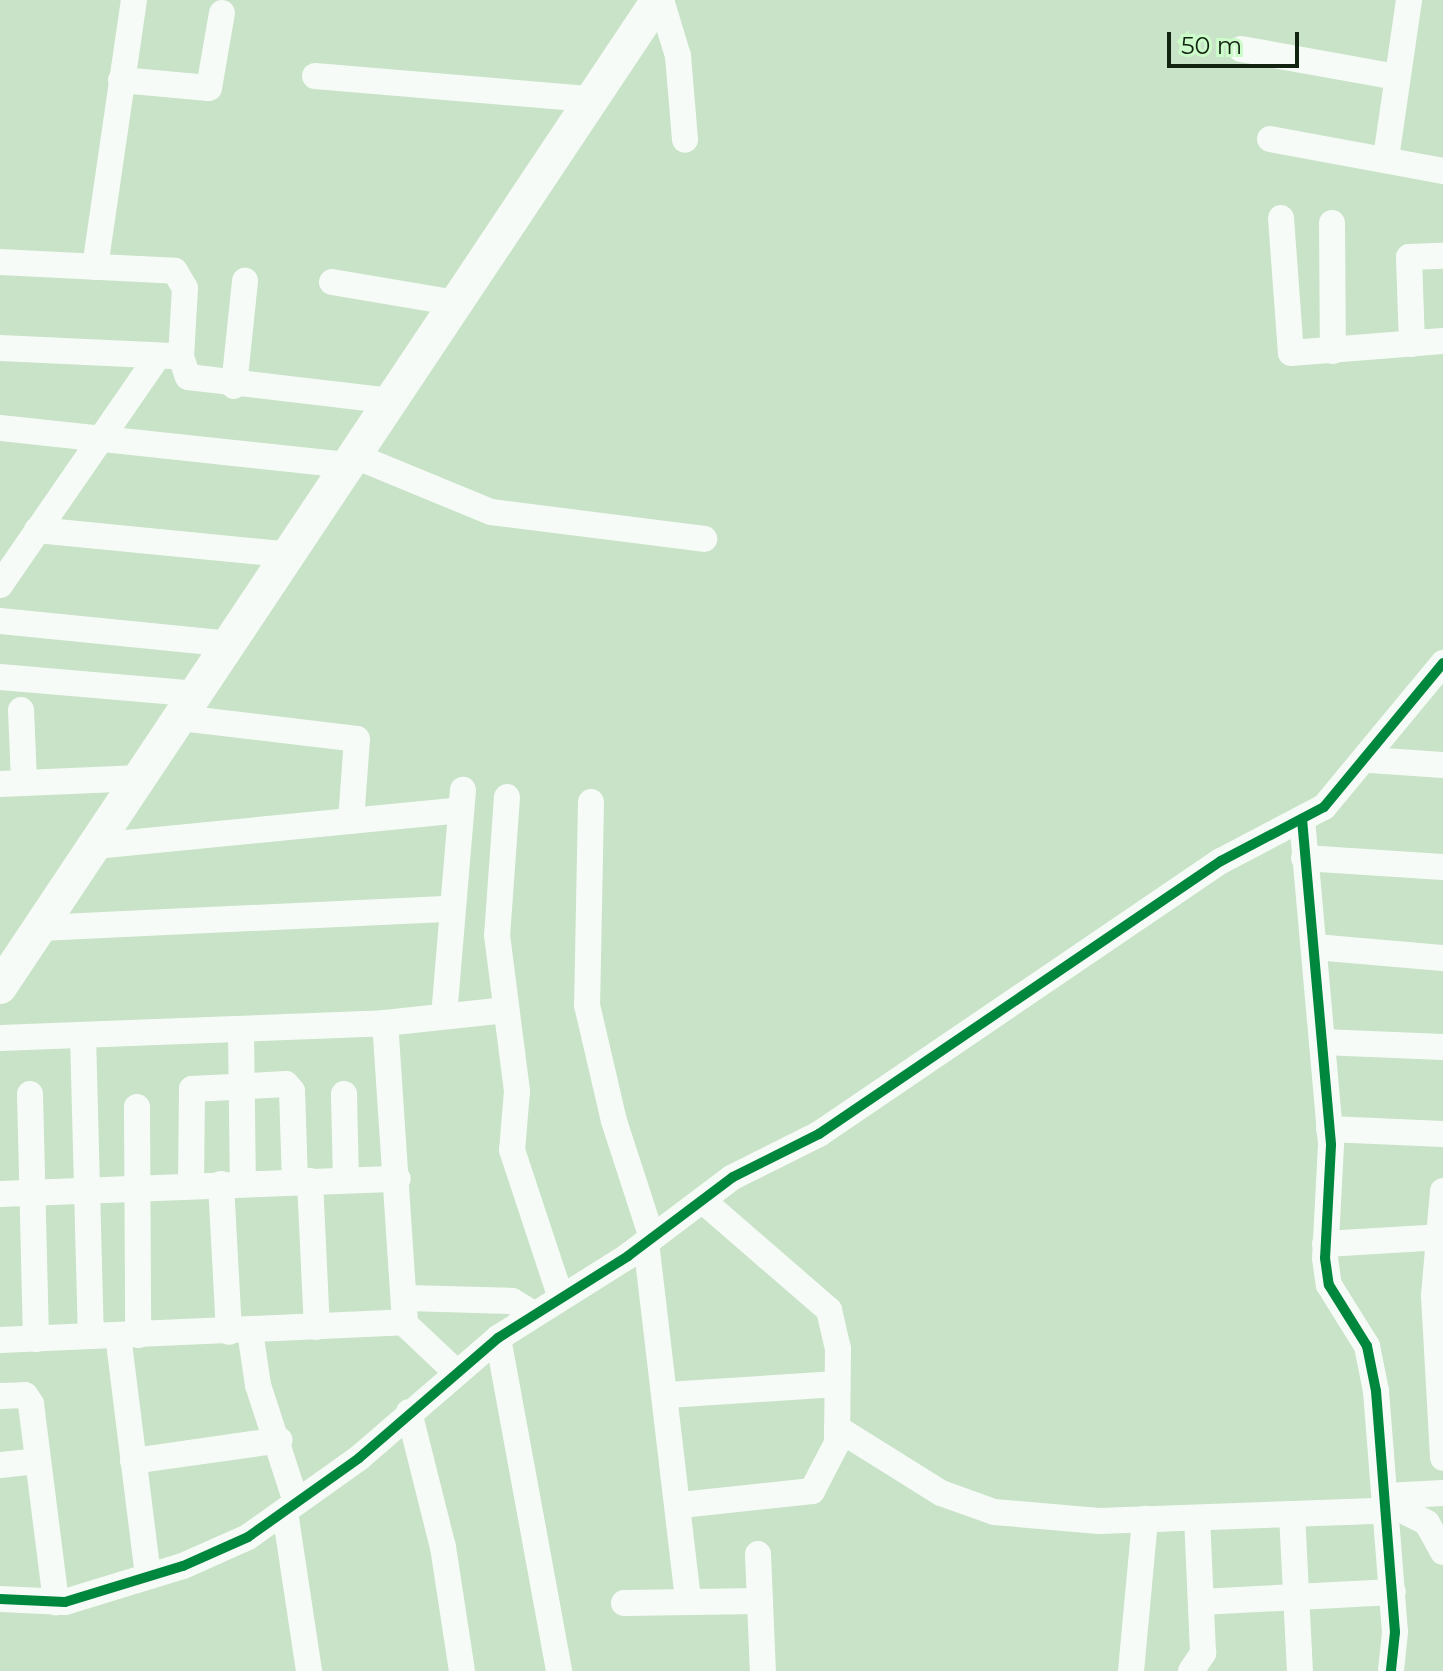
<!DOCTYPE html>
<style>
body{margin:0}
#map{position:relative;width:1443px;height:1671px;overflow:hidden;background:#c8e3c7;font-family:Montserrat,sans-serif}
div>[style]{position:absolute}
.minor>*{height:26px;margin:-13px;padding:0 13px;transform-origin:13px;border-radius:13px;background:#f7fbf7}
.major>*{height:34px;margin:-17px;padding:0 17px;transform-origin:17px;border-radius:17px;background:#f7fbf7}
.cycleway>*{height:10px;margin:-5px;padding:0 5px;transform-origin:5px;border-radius:5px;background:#00873e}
span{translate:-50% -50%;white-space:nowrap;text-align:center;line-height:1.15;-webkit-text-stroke:8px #cbfcc9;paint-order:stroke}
.scale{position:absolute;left:1167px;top:32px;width:132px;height:36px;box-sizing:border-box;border:4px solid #122311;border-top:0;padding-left:10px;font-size:24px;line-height:28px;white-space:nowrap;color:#122311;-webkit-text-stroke:6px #cbfcc9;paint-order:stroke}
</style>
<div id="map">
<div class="minor">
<i style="left:661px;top:0;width:59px;rotate:73.1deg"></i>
<i style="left:678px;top:56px;width:84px;rotate:85.2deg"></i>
<i style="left:1241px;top:49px;width:158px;rotate:10.2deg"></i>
<i style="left:315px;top:76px;width:277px;rotate:4.8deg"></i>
<i style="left:121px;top:80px;width:88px;rotate:5.2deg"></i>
<i style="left:209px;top:88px;width:76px;rotate:-80.2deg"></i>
<i style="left:1270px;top:139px;width:176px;rotate:10.5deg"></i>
<i style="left:1386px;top:158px;width:160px;rotate:-81.7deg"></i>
<i style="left:1281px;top:218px;width:135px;rotate:85.8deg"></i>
<i style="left:1291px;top:353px;width:152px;rotate:-4.5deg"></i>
<i style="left:1332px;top:223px;width:128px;rotate:89.6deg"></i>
<i style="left:0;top:262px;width:175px;rotate:2.9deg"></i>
<i style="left:175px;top:271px;width:20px;rotate:60deg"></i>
<i style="left:185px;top:288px;width:69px;rotate:93.3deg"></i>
<i style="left:181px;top:357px;width:21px;rotate:71deg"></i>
<i style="left:188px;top:377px;width:204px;rotate:6.7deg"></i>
<i style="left:95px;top:267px;width:270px;rotate:-81.7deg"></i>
<i style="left:332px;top:282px;width:126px;rotate:9.6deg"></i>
<i style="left:1412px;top:344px;width:87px;rotate:-92deg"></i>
<i style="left:1409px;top:257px;width:34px;rotate:-2deg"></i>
<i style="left:0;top:348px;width:172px;rotate:2.7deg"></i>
<i style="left:234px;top:386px;width:106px;rotate:-84deg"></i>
<i style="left:0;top:428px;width:351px;rotate:6.1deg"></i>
<i style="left:355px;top:456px;width:147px;rotate:22.4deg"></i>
<i style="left:491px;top:512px;width:215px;rotate:7.2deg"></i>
<i style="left:37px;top:530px;width:254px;rotate:5.6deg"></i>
<i style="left:0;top:585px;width:278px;rotate:-55.4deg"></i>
<i style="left:0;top:621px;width:232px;rotate:5.7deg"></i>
<i style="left:0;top:677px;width:198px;rotate:4.9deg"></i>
<i style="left:21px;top:710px;width:73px;rotate:87.6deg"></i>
<i style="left:181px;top:718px;width:177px;rotate:6.8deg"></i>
<i style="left:357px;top:739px;width:82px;rotate:94.2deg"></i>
<i style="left:1370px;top:760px;width:73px;rotate:3.9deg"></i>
<i style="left:0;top:784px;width:141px;rotate:-2.4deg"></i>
<i style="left:507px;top:797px;width:138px;rotate:94.1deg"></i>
<i style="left:497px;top:935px;width:157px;rotate:82.7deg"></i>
<i style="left:517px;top:1091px;width:59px;rotate:94.8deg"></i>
<i style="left:512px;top:1150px;width:153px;rotate:71.7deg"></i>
<i style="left:591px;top:802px;width:203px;rotate:91.1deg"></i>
<i style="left:587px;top:1005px;width:119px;rotate:76.9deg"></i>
<i style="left:614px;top:1121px;width:123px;rotate:72deg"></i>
<i style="left:1302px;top:819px;width:327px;rotate:84.9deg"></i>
<i style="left:1331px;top:1145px;width:113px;rotate:93deg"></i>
<i style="left:1325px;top:1258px;width:27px;rotate:82deg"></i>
<i style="left:1329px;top:1285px;width:72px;rotate:58.1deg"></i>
<i style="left:1367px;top:1346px;width:46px;rotate:78.7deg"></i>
<i style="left:1376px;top:1391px;width:242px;rotate:85.5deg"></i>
<i style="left:1395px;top:1632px;width:39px;rotate:96deg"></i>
<i style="left:95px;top:846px;width:368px;rotate:-5.6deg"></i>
<i style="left:1304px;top:858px;width:139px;rotate:3.7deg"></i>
<i style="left:40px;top:928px;width:410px;rotate:-2.7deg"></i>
<i style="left:1315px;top:947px;width:128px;rotate:4.9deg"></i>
<i style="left:444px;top:1016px;width:227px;rotate:-85.2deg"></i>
<i style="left:241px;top:1029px;width:154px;rotate:89.3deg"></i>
<i style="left:83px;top:1035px;width:301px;rotate:88.5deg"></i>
<i style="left:0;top:1038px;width:385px;rotate:-2.2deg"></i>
<i style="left:385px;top:1023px;width:122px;rotate:-6.1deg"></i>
<i style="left:1322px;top:1042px;width:121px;rotate:2.4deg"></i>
<i style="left:30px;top:1094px;width:245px;rotate:88.6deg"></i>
<i style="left:344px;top:1094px;width:86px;rotate:88.7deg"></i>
<i style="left:137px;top:1107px;width:228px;rotate:89.7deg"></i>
<i style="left:1329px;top:1129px;width:114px;rotate:2.5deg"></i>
<i style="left:310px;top:1181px;width:146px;rotate:87.3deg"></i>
<i style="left:221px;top:1184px;width:148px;rotate:86.9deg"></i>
<i style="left:191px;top:1185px;width:96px;rotate:-89.4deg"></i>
<i style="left:192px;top:1089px;width:94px;rotate:-3deg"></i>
<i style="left:286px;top:1084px;width:9px;rotate:49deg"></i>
<i style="left:292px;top:1091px;width:91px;rotate:88.1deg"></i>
<i style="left:1443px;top:1191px;width:105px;rotate:94.9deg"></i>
<i style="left:1434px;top:1296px;width:162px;rotate:86.8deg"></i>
<i style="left:0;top:1194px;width:398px;rotate:-2.2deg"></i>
<i style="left:646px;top:1242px;width:362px;rotate:83.3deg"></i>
<i style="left:1325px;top:1244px;width:118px;rotate:-3.4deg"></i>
<i style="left:407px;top:1298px;width:105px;rotate:1.6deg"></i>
<i style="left:512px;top:1301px;width:26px;rotate:31deg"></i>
<i style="left:404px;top:1323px;width:71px;rotate:43.3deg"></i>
<i style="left:250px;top:1331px;width:55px;rotate:81.6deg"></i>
<i style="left:258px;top:1385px;width:123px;rotate:72deg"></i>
<i style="left:118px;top:1335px;width:242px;rotate:82.9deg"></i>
<i style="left:498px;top:1338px;width:339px;rotate:79.6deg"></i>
<i style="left:0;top:1340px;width:405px;rotate:-2.5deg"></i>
<i style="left:405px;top:1322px;width:300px;rotate:-93.8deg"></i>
<i style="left:667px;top:1395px;width:170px;rotate:-3.7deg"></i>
<i style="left:0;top:1396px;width:25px;rotate:-2deg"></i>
<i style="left:25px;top:1395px;width:11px;rotate:56deg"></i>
<i style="left:31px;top:1404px;width:200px;rotate:82.8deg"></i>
<i style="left:409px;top:1412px;width:139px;rotate:75.9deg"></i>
<i style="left:443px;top:1547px;width:125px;rotate:81.3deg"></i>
<i style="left:837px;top:1428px;width:123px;rotate:32deg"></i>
<i style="left:941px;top:1493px;width:56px;rotate:19.7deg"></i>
<i style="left:994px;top:1512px;width:105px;rotate:4.9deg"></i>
<i style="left:1099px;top:1521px;width:303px;rotate:-2.1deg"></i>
<i style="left:1402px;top:1510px;width:28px;rotate:27deg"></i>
<i style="left:1427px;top:1523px;width:33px;rotate:61deg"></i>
<i style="left:133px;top:1461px;width:148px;rotate:-8.1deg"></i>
<i style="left:0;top:1465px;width:37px;rotate:-6deg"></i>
<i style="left:1386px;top:1496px;width:57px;rotate:-3deg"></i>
<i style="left:681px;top:1505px;width:132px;rotate:-6.1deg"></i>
<i style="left:812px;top:1491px;width:54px;rotate:-62.5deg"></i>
<i style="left:837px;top:1443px;width:94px;rotate:-89.4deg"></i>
<i style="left:838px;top:1349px;width:40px;rotate:-103deg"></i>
<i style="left:829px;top:1310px;width:167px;rotate:-139.1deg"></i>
<i style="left:285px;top:1512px;width:161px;rotate:81.4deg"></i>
<i style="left:1292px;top:1514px;width:157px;rotate:87.1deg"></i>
<i style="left:758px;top:1554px;width:117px;rotate:87.6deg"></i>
<i style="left:0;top:1599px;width:65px;rotate:2.6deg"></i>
<i style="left:65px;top:1602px;width:123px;rotate:-17deg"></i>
<i style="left:183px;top:1566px;width:71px;rotate:-24deg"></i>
<i style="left:248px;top:1537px;width:136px;rotate:-35.4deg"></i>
<i style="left:359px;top:1458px;width:184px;rotate:-40.8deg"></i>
<i style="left:498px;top:1338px;width:154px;rotate:-32.2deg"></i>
<i style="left:628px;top:1256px;width:131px;rotate:-37deg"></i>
<i style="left:733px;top:1177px;width:96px;rotate:-26.6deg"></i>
<i style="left:819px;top:1134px;width:486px;rotate:-34.2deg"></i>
<i style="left:1221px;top:861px;width:116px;rotate:-27.7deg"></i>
<i style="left:1324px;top:807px;width:187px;rotate:-50.4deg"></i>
<i style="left:1201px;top:1602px;width:192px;rotate:-3deg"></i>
<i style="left:624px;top:1603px;width:136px;rotate:-0.8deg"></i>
<i style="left:1131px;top:1671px;width:153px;rotate:-84.7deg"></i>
<i style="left:1191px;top:1671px;width:22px;rotate:-56deg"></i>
<i style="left:1203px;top:1653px;width:135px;rotate:-92.5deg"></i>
</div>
<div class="major">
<i style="left:0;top:987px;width:1186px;rotate:-56.31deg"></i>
</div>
<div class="cycleway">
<i style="left:1302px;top:819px;width:327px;rotate:84.9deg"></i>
<i style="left:1331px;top:1145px;width:113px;rotate:93deg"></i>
<i style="left:1325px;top:1258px;width:27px;rotate:82deg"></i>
<i style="left:1329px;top:1285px;width:72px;rotate:58.1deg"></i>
<i style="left:1367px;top:1346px;width:46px;rotate:78.7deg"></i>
<i style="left:1376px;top:1391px;width:242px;rotate:85.5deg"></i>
<i style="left:1395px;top:1632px;width:39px;rotate:96deg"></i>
<i style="left:0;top:1599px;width:65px;rotate:2.6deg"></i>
<i style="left:65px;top:1602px;width:123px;rotate:-17deg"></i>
<i style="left:183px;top:1566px;width:71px;rotate:-24deg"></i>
<i style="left:248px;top:1537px;width:136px;rotate:-35.4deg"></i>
<i style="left:359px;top:1458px;width:184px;rotate:-40.8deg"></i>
<i style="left:498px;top:1338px;width:154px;rotate:-32.2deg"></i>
<i style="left:628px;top:1256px;width:131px;rotate:-37deg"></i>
<i style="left:733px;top:1177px;width:96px;rotate:-26.6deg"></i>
<i style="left:819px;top:1134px;width:486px;rotate:-34.2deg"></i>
<i style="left:1221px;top:861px;width:116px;rotate:-27.7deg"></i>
<i style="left:1324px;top:807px;width:187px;rotate:-50.4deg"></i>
</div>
<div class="scale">50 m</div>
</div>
